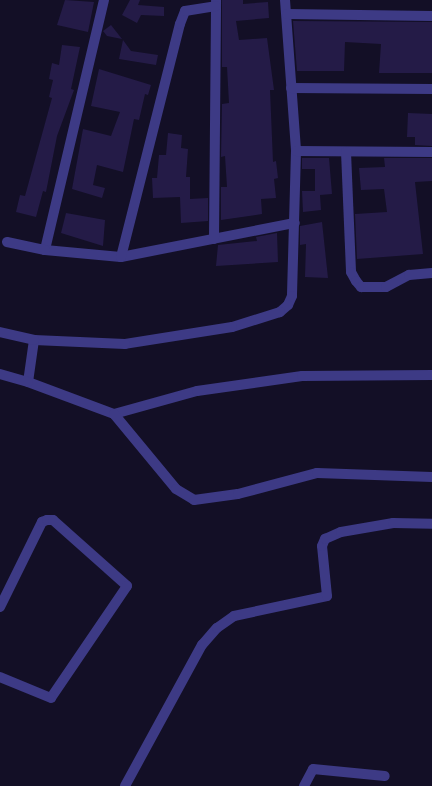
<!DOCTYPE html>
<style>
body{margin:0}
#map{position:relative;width:432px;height:786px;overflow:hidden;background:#130f26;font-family:"IBM Plex Sans",sans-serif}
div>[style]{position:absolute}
.building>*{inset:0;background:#241b47}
.street>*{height:10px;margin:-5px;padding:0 5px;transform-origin:5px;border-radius:5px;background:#3d3a85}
span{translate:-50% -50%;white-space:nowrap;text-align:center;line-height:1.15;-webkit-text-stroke:4px #130f26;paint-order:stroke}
</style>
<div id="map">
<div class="building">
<i style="clip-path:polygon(65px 0,94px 2px,88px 32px,57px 25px)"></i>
<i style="clip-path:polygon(130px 0,140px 0,138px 5px,164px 7px,164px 16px,141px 15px,137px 23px,122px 15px)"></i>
<i style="clip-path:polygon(222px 0,243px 0,243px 4px,268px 2px,269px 18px,236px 21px,239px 40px,267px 38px,274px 90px,270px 90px,273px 162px,276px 161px,278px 178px,274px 179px,276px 198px,261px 199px,262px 214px,221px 220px,221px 187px,227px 187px,225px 156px,221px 157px,222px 104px,229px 103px,227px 67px,222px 67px)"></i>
<i style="clip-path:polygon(293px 21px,432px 22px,432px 73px,379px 73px,381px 44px,345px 42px,344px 71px,297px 71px)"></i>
<i style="clip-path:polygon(111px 25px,122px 39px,107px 36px,103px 31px)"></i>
<i style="clip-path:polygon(123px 40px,131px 51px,158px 55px,156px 65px,119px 59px)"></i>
<i style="clip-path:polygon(62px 45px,80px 47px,71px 89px,74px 90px,57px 136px,46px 192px,43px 191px,36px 217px,16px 212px,20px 195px,25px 196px,52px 98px,49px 97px,53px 80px,49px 79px,52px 63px,59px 65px)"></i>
<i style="clip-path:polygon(99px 69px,151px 85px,148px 95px,145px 94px,139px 120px,134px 119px,123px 172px,97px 165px,93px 185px,105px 188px,102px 198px,72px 189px,83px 129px,111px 136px,120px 112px,91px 106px)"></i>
<i style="clip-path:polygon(408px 113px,432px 114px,432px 146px,415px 145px,415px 137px,407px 137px)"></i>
<i style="clip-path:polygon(168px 133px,182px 135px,181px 148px,188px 149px,186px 177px,190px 177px,190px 199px,208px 198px,208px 221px,181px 223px,180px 197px,153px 198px,152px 178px,157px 178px,159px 155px,166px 155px)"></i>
<i style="clip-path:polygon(302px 158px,329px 158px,332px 194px,320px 195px,321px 210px,303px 212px,302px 191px,315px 191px,315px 169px,302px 169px)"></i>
<i style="clip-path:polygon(384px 158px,432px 158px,432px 181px,415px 182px,423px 254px,357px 259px,355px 214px,387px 212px,384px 189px,361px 190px,359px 168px,385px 167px)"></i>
<i style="clip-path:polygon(66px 213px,105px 220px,103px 246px,61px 233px)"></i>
<i style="clip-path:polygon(322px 222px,328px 278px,305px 277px,306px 244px,300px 245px,300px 226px)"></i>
<i style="clip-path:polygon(277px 233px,278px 262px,216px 266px,218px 245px,257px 241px,256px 237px)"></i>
</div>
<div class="street">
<i style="left:104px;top:0;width:257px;rotate:103.3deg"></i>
<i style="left:45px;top:250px;width:76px;rotate:5.3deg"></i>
<i style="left:121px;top:257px;width:177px;rotate:-11.1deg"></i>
<i style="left:285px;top:0;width:151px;rotate:85.8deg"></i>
<i style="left:296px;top:151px;width:145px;rotate:91.6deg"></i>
<i style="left:292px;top:296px;width:10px;rotate:114deg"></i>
<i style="left:288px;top:305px;width:11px;rotate:139deg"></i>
<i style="left:280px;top:312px;width:50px;rotate:162.6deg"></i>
<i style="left:232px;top:327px;width:108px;rotate:171deg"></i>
<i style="left:125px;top:344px;width:91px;rotate:-177.5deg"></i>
<i style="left:34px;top:340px;width:42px;rotate:98.1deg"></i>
<i style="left:28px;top:382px;width:92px;rotate:20.4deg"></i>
<i style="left:114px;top:414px;width:86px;rotate:-15.5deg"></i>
<i style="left:197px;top:391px;width:106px;rotate:-8.1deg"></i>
<i style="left:302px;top:376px;width:130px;rotate:-0.4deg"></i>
<i style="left:287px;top:14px;width:145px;rotate:0.8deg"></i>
<i style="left:291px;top:88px;width:141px;rotate:0.4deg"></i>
<i style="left:296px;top:151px;width:136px;rotate:0.4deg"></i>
<i style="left:346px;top:152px;width:120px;rotate:87.6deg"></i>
<i style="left:351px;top:272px;width:10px;rotate:61deg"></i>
<i style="left:356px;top:281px;width:8px;rotate:50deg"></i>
<i style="left:361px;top:287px;width:25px"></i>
<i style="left:386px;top:287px;width:26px;rotate:-28deg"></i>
<i style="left:409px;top:275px;width:23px;rotate:-5deg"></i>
<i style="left:214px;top:239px;width:239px;rotate:-89.5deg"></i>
<i style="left:7px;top:242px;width:39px;rotate:12deg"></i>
<i style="left:121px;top:257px;width:240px;rotate:-75.8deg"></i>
<i style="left:180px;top:24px;width:14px;rotate:-69deg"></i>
<i style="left:185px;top:11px;width:31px;rotate:-9deg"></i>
<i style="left:0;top:332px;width:35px;rotate:13deg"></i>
<i style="left:0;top:374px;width:29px;rotate:16deg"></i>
<i style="left:114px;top:414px;width:97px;rotate:50.4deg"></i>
<i style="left:176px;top:489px;width:21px;rotate:31deg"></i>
<i style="left:194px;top:500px;width:44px;rotate:-7.8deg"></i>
<i style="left:238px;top:494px;width:82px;rotate:-14.9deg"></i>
<i style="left:317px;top:473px;width:115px;rotate:2deg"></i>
<i style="left:0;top:607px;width:95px;rotate:-63.7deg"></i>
<i style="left:42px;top:522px;width:5px;rotate:-22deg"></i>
<i style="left:47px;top:520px;width:6px"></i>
<i style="left:53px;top:520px;width:99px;rotate:41.7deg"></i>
<i style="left:127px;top:586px;width:135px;rotate:124.2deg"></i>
<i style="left:51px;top:698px;width:55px;rotate:-157.6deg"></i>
<i style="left:125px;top:786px;width:161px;rotate:-61.4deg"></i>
<i style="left:202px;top:645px;width:23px;rotate:-49deg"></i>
<i style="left:217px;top:628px;width:21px;rotate:-35deg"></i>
<i style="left:234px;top:616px;width:95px;rotate:-12.1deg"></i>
<i style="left:327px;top:596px;width:50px;rotate:-95.7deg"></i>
<i style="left:322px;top:546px;width:8px;rotate:-67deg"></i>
<i style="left:325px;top:539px;width:17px;rotate:-24deg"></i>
<i style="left:341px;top:532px;width:53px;rotate:-9.8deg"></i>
<i style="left:393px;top:523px;width:39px;rotate:1deg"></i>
<i style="left:304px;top:786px;width:19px;rotate:-62deg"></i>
<i style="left:313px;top:769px;width:72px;rotate:5.6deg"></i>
</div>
</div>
